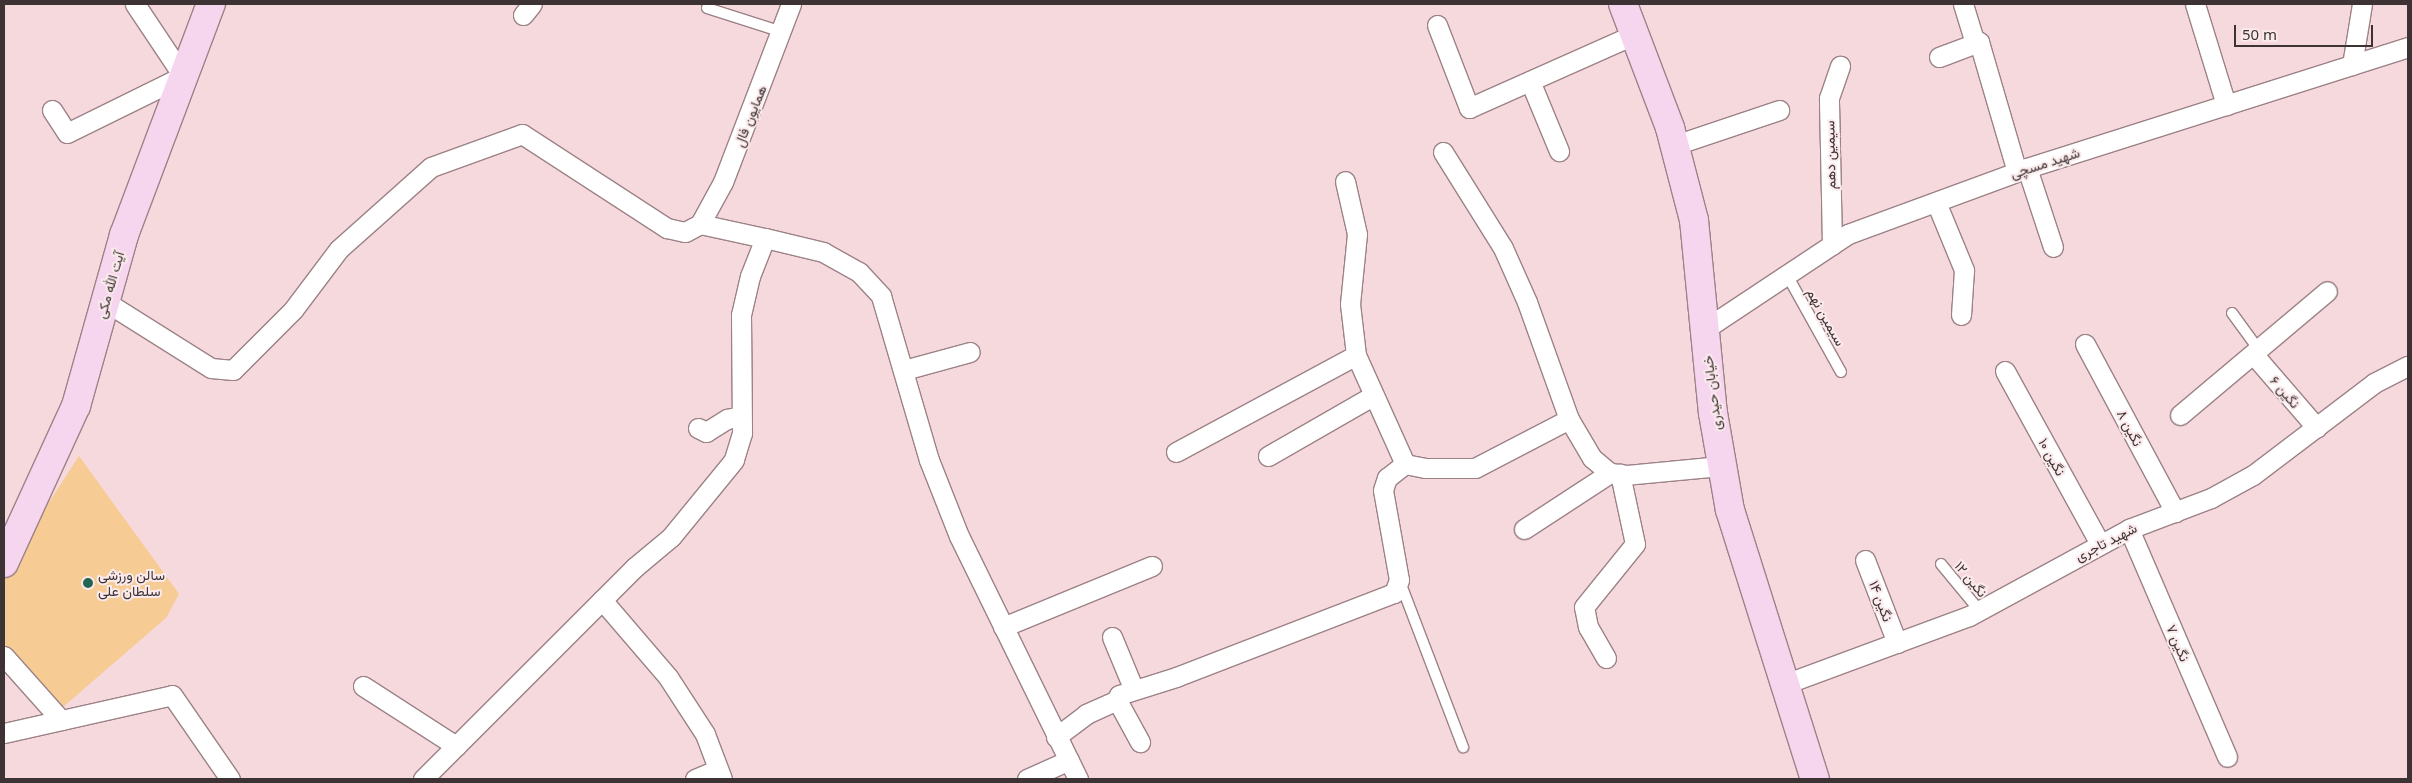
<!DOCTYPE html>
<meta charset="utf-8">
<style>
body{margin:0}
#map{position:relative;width:2412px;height:783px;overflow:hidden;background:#f6d9dd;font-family:"Noto Sans",Vazirmatn,sans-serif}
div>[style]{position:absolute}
.green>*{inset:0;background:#f6cb94}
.roads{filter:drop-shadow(1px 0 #9c8286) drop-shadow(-1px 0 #9c8286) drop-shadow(0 1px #9c8286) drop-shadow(0 -1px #9c8286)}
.lane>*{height:10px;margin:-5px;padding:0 5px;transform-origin:5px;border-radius:5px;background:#fff}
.street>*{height:19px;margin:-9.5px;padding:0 9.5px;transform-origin:9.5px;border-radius:9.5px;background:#fff}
.secondary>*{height:28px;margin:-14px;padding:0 14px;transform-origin:14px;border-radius:14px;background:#f6d5ef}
.dots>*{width:14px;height:14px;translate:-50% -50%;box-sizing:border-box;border:2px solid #fbeaec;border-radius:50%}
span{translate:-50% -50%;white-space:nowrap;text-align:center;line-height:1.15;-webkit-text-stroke:4px #fbeaec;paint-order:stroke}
.street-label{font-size:14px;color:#3e3334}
.poi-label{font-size:14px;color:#3e3334}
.left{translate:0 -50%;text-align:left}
.frame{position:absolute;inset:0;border:5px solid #3e3334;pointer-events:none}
.scale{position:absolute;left:2234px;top:25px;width:139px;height:22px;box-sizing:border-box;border:2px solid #3e3334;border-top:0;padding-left:6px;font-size:15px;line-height:18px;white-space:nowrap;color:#3e3334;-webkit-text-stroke:4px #fbeaec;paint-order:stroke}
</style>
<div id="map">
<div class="green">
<i style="clip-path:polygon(79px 456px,179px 594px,166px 618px,63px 707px,4px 650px,4px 572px)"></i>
</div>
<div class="roads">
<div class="lane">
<i style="left:707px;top:8px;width:79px;rotate:17.7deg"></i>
<i style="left:1787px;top:275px;width:111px;rotate:60.9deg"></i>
<i style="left:2232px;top:313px;width:46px;rotate:53.9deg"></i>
<i style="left:1941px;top:564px;width:60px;rotate:50.4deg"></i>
<i style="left:1400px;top:582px;width:177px;rotate:69.1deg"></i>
</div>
<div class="street">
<i style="left:1963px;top:4px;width:41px;rotate:72.9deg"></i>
<i style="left:2195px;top:4px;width:106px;rotate:72.9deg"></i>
<i style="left:523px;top:15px;width:14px;rotate:-51deg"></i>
<i style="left:1437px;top:25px;width:89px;rotate:68.9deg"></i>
<i style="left:1469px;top:108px;width:182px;rotate:-24deg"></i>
<i style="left:1939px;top:57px;width:43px;rotate:-20.6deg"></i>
<i style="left:1979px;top:42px;width:135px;rotate:73.7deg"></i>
<i style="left:2352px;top:65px;width:62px;rotate:-80.7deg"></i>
<i style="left:1530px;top:81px;width:76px;rotate:67.5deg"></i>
<i style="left:52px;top:110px;width:27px;rotate:57deg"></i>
<i style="left:67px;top:133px;width:129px;rotate:-26.2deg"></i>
<i style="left:183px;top:76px;width:87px;rotate:-123.7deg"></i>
<i style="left:1675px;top:145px;width:110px;rotate:-18.6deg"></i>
<i style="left:1443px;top:152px;width:113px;rotate:58deg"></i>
<i style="left:1503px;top:248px;width:59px;rotate:66deg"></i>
<i style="left:1527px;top:302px;width:124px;rotate:70.3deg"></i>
<i style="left:1569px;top:419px;width:45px;rotate:59.5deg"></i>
<i style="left:1592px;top:458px;width:23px;rotate:40deg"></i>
<i style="left:1610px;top:473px;width:16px;rotate:7deg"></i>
<i style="left:1626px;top:475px;width:96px;rotate:-5.4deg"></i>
<i style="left:2027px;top:168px;width:83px;rotate:71.8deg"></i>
<i style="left:1936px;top:202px;width:74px;rotate:67.6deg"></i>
<i style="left:1964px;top:270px;width:45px;rotate:93.8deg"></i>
<i style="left:700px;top:224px;width:48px;rotate:-61.3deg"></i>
<i style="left:723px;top:182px;width:191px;rotate:-69.1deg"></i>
<i style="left:765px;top:238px;width:60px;rotate:13.6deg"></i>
<i style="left:823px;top:252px;width:41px;rotate:29.1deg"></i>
<i style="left:859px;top:272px;width:33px;rotate:47deg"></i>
<i style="left:881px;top:296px;width:171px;rotate:73.7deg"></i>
<i style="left:929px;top:460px;width:82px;rotate:68.5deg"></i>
<i style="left:959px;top:536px;width:271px;rotate:63.9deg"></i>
<i style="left:1832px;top:245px;width:147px;rotate:-91.2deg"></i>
<i style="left:1829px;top:98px;width:34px;rotate:-71deg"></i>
<i style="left:106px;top:302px;width:124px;rotate:32.2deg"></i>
<i style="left:211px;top:368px;width:22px;rotate:5deg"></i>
<i style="left:233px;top:370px;width:85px;rotate:-45deg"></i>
<i style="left:293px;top:310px;width:76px;rotate:-53deg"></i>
<i style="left:339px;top:249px;width:123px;rotate:-41.7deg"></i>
<i style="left:431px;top:167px;width:97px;rotate:-19.9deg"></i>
<i style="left:522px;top:134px;width:173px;rotate:33deg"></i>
<i style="left:667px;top:228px;width:18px;rotate:13deg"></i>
<i style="left:685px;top:232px;width:17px;rotate:-28deg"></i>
<i style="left:700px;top:224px;width:66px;rotate:12.2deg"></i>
<i style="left:765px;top:238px;width:41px;rotate:111.5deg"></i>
<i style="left:750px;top:276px;width:40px;rotate:103deg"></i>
<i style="left:741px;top:315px;width:118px;rotate:89.5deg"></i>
<i style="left:742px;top:433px;width:28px;rotate:107deg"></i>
<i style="left:734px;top:460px;width:99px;rotate:129.3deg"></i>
<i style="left:671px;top:537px;width:47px;rotate:140.2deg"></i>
<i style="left:635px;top:567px;width:300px;rotate:135deg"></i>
<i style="left:1705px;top:329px;width:172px;rotate:-33.6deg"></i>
<i style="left:1848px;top:234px;width:191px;rotate:-20.2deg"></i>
<i style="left:2027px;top:168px;width:400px;rotate:-17.6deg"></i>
<i style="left:2085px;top:344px;width:191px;rotate:61.8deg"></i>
<i style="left:2254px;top:355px;width:96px;rotate:49.2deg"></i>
<i style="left:904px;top:370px;width:68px;rotate:-15.3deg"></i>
<i style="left:2005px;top:371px;width:197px;rotate:61.2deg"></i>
<i style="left:2180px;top:415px;width:192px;rotate:-40.1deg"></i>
<i style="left:698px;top:428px;width:9px;rotate:27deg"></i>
<i style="left:706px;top:432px;width:25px;rotate:-32deg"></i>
<i style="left:727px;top:419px;width:14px;rotate:-12deg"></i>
<i style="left:1176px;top:452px;width:204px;rotate:-28.3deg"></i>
<i style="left:1268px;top:456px;width:122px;rotate:-29.9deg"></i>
<i style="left:1405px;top:464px;width:20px;rotate:11deg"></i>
<i style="left:1425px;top:468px;width:50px"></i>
<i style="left:1475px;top:468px;width:106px;rotate:-27.5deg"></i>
<i style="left:1524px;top:529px;width:103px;rotate:-33.1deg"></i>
<i style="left:2129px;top:529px;width:248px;rotate:66.7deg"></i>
<i style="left:1865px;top:560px;width:89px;rotate:68.9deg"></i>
<i style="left:602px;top:600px;width:101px;rotate:49.4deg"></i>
<i style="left:668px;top:677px;width:68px;rotate:57deg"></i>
<i style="left:705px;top:734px;width:48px;rotate:69.3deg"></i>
<i style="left:1003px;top:627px;width:161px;rotate:-22.3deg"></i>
<i style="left:1112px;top:637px;width:57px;rotate:67.5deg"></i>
<i style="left:4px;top:656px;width:86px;rotate:48.3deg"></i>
<i style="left:1606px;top:658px;width:36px;rotate:-120deg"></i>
<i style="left:1588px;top:627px;width:20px;rotate:-101deg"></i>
<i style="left:1584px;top:607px;width:81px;rotate:-51deg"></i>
<i style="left:1635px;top:544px;width:72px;rotate:-102.1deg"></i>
<i style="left:1785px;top:684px;width:196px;rotate:-20.3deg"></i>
<i style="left:1969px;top:616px;width:182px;rotate:-28.5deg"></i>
<i style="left:2129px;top:529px;width:88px;rotate:-20.7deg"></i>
<i style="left:2211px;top:498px;width:48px;rotate:-28.7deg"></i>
<i style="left:2253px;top:475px;width:152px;rotate:-37.2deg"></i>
<i style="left:2374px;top:383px;width:38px;rotate:-27deg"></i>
<i style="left:363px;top:686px;width:111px;rotate:32.8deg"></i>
<i style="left:1117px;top:700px;width:48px;rotate:61.3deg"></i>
<i style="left:4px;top:733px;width:172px;rotate:-12.7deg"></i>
<i style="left:172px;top:695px;width:102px;rotate:55.4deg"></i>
<i style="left:1056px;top:737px;width:38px;rotate:-37deg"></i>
<i style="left:1086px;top:714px;width:34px;rotate:-24deg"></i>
<i style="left:1117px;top:700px;width:5px;rotate:-68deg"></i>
<i style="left:1119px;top:695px;width:60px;rotate:-17.5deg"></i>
<i style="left:1176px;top:677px;width:234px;rotate:-21.1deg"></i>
<i style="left:1394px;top:593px;width:14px;rotate:-69deg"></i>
<i style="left:1399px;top:580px;width:91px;rotate:-100.1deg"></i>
<i style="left:1383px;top:490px;width:13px;rotate:-72deg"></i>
<i style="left:1387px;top:478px;width:23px;rotate:-38deg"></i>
<i style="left:1405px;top:464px;width:120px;rotate:-114.2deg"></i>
<i style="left:1356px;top:355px;width:51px;rotate:-96.7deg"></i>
<i style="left:1350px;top:304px;width:70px;rotate:-84.3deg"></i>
<i style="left:1357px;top:234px;width:54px;rotate:-102.8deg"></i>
<i style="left:695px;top:779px;width:25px;rotate:-23deg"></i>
<i style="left:1027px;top:779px;width:46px;rotate:-24.3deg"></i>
</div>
<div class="secondary">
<i style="left:1623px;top:4px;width:133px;rotate:69.2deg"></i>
<i style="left:1670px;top:128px;width:95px;rotate:75.4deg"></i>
<i style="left:1694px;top:220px;width:194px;rotate:84.4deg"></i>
<i style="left:1713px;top:413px;width:98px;rotate:80.1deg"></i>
<i style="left:1730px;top:510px;width:282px;rotate:72.5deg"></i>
<i style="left:4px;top:563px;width:173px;rotate:-65.4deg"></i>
<i style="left:76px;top:406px;width:178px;rotate:-74.3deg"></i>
<i style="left:124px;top:235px;width:247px;rotate:-69.4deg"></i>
</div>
</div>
<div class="dots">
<i style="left:88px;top:583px;background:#256451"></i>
</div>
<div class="street-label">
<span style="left:750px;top:116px;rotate:-68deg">همایون فال</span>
<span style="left:1830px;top:155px;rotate:-91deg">سیمین دهم</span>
<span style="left:2045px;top:163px;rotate:-18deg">شهید مسچی</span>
<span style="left:110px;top:285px;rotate:-74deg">آیت الله مکی</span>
<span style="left:1826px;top:317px;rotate:61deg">سیمین نهم</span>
<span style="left:2285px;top:392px;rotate:49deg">نگین ۶</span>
<span style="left:1712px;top:393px;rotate:-97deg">خیابان حیدری</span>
<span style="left:2130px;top:428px;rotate:62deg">نگین ۸</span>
<span style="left:2052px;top:457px;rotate:61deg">نگین ۱۰</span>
<span style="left:2106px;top:542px;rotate:-27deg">شهید تاجری</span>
<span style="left:1971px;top:579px;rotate:50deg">نگین ۱۲</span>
<span style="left:1881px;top:601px;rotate:69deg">نگین ۱۴</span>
<span style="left:2178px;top:643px;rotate:67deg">نگین ۷</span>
</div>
<div class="poi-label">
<span class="left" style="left:98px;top:583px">سالن ورزشی<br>سلطان علی</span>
</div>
<div class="frame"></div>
<div class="scale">50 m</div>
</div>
